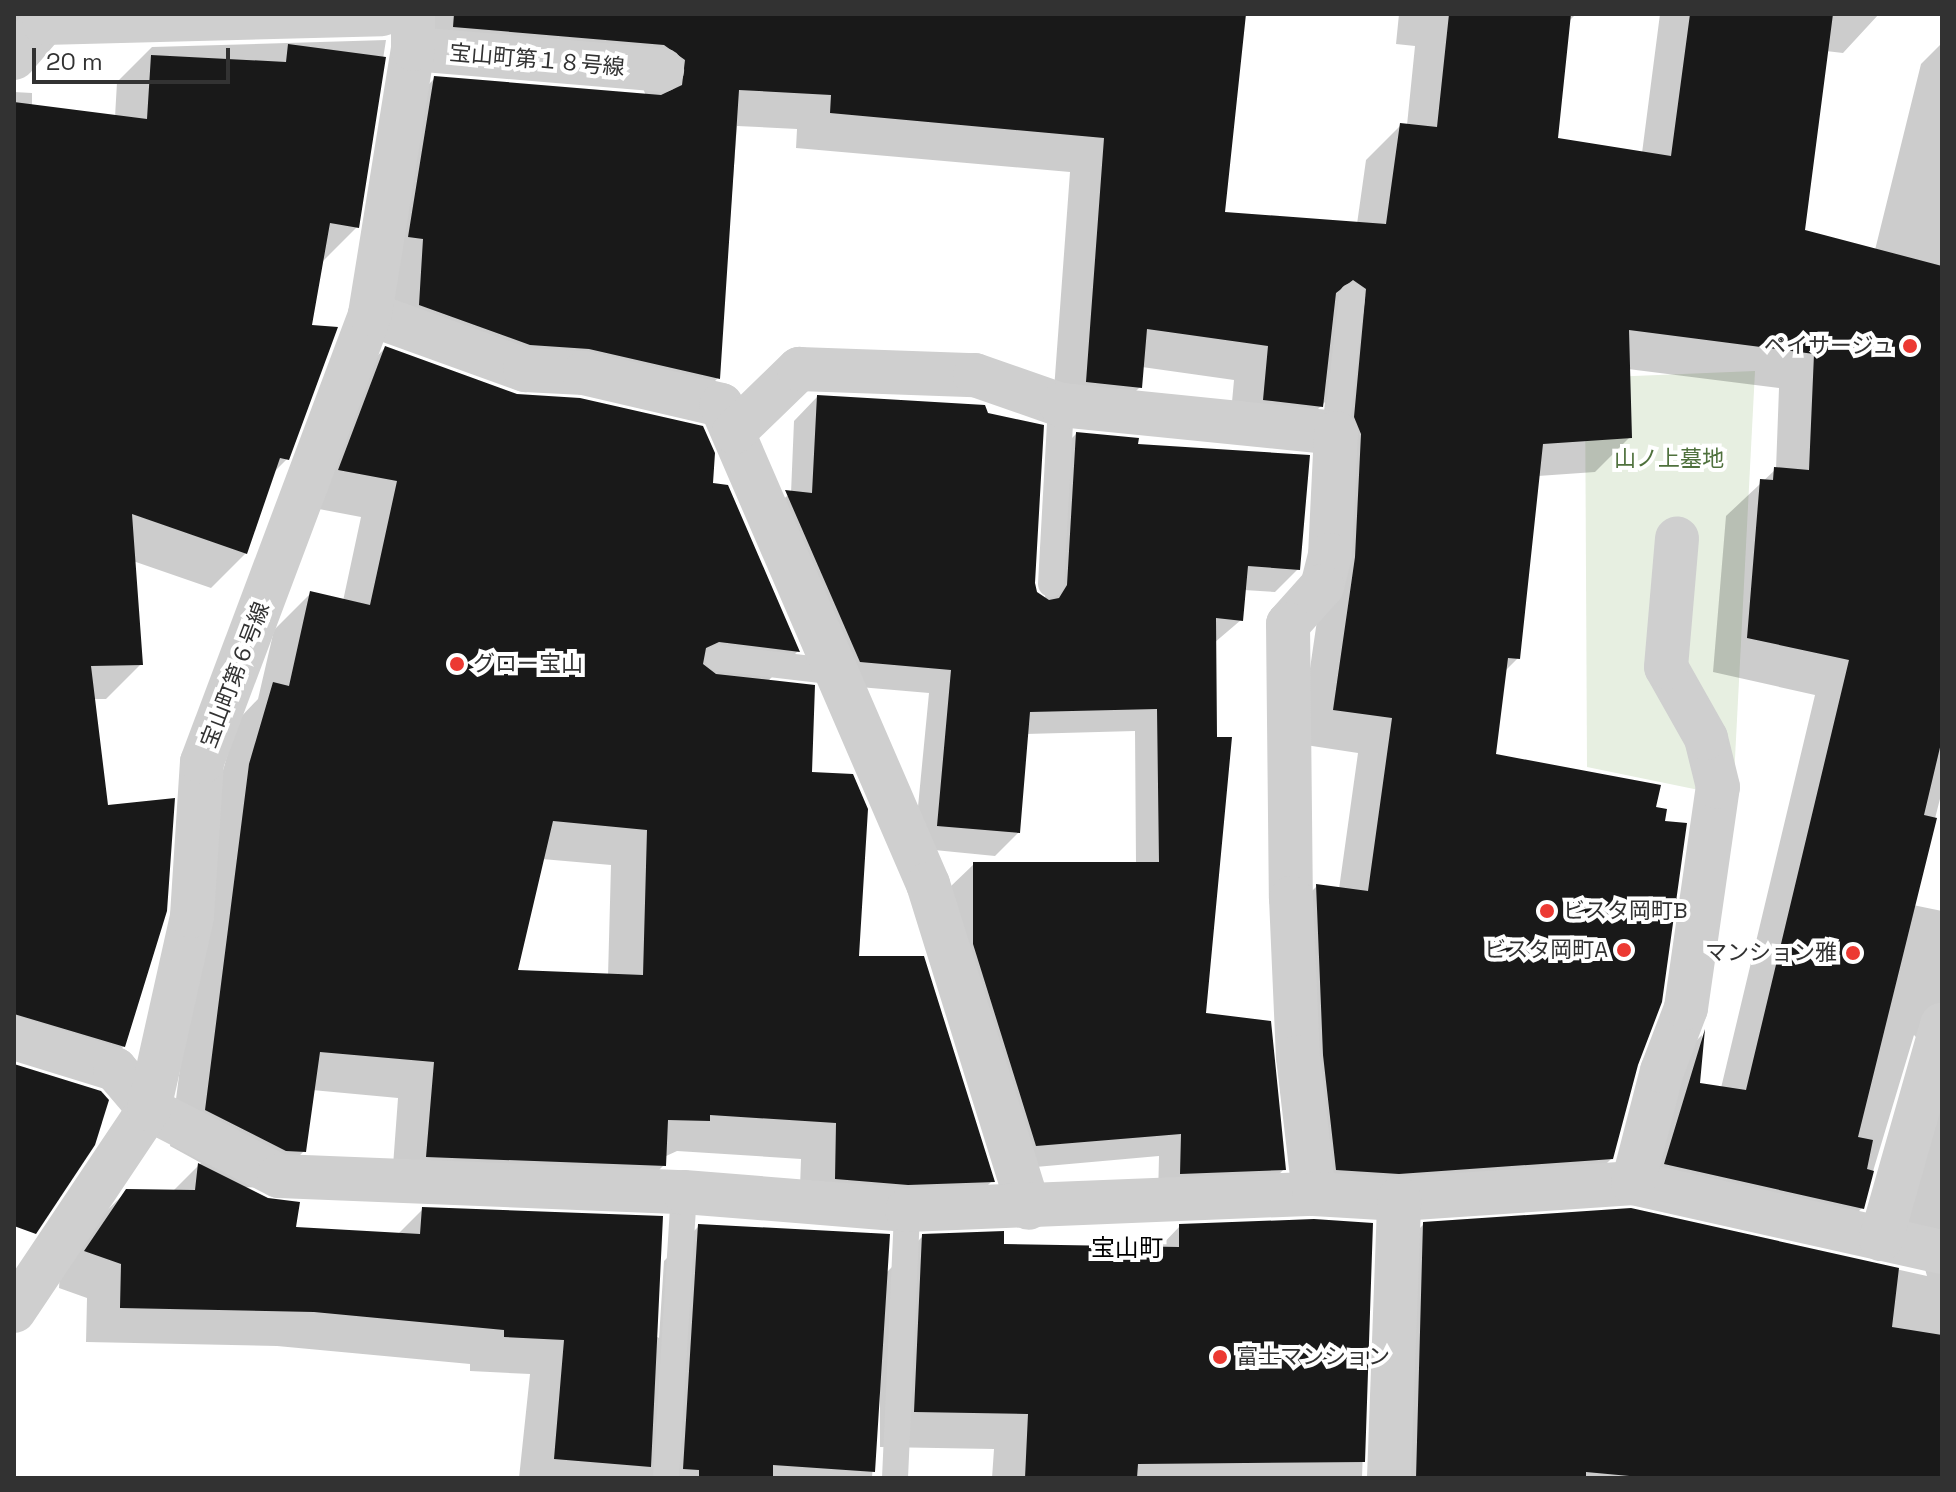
<!DOCTYPE html>
<meta charset="utf-8">
<style>
body{margin:0}
#map{position:relative;width:1956px;height:1492px;overflow:hidden;background:#fff;font-family:"Space Grotesk","Noto Sans JP",sans-serif}
div>[style]{position:absolute}
.green>*{inset:0;background:#e7efe1}
.shadow>*{inset:0;background:#0003}
.building>*{inset:0;background:#191919}
.lane>*{height:26px;margin:-13px;padding:0 13px;transform-origin:13px;border-radius:13px;background:#cfcfcf}
.street>*{height:44px;margin:-22px;padding:0 22px;transform-origin:22px;border-radius:22px;background:#cfcfcf}
.dots>*{width:22px;height:22px;translate:-50% -50%;box-sizing:border-box;border:4px solid #fff;border-radius:50%}
span{translate:-50% -50%;white-space:nowrap;text-align:center;line-height:1.15;-webkit-text-stroke:8px #fff;paint-order:stroke}
.street-label{font-size:22px;color:#323232}
.poi-label{font-size:22px;color:#323232}
.right{translate:-100% -50%;text-align:right}
.left{translate:0 -50%;text-align:left}
.park-label{font-size:22px;color:#4f713d}
.neighbourhood-label{font-size:24px;color:#000}
.frame{position:absolute;inset:0;border:16px solid #323232;pointer-events:none}
.scale{position:absolute;left:32px;top:48px;width:198px;height:36px;box-sizing:border-box;border:4px solid #323232;border-top:0;padding-left:10px;font-size:24px;line-height:28px;white-space:nowrap;color:#323232;-webkit-text-stroke:6px #fff;paint-order:stroke}
</style>
<div id="map">
<div class="green">
<i style="clip-path:polygon(1755px 371px,1733px 797px,1587px 767px,1585px 378px)"></i>
</div>
<div class="shadow">
<i style="clip-path:polygon(14px 14px,1244px 14px,1223px 214px,1357px 224px,1366px 160px,1401px 125px,1407px 125px,1415px 46px,1396px 44px,1399px 14px,1576px 14px,1568px 22px,1556px 140px,1642px 153px,1660px 14px,1879px 14px,1843px 53px,1826px 51px,1803px 231px,1875px 250px,1921px 64px,1942px 43px,1942px 791px,1913px 905px,1942px 911px,1942px 1478px,1381px 1478px,1389px 1259px,1424px 1224px,1631px 1210px,1927px 1276px,1925px 1269px,1879px 1255px,1932px 1054px,1914px 1035px,1862px 1208px,1827px 1243px,1630px 1199px,1670px 1067px,1702px 1035px,1698px 1085px,1721px 1088px,1815px 695px,1713px 672px,1726px 516px,1776px 469px,1779px 388px,1628px 369px,1630px 437px,1595px 472px,1538px 476px,1518px 658px,1504px 672px,1493px 756px,1654px 809px,1636px 1064px,1612px 1158px,1576px 1194px,1302px 1205px,1282px 921px,1317px 886px,1339px 889px,1358px 753px,1299px 744px,1321px 593px,1320px 453px,1325px 402px,1286px 441px,1229px 435px,1234px 380px,1142px 367px,1140px 387px,1105px 422px,1052px 417px,1070px 172px,796px 148px,797px 129px,737px 126px,718px 378px,683px 413px,384px 340px,400px 113px,435px 78px,646px 96px,641px 83px,400px 36px,378px 23px,14px 24px)"></i>
<i style="clip-path:polygon(386px 40px,357px 227px,321px 263px,287px 459px,273px 473px,246px 553px,211px 588px,133px 561px,141px 664px,106px 699px,93px 699px,124px 1046px,89px 1081px,14px 1057px,14px 92px,32px 93px,32px 106px,115px 117px,117px 82px,152px 47px)"></i>
<i style="clip-path:polygon(evenodd,385px 348px,711px 485px,798px 651px,767px 682px,810px 774px,857px 958px,992px 1181px,956px 1217px,799px 1215px,801px 1159px,677px 1151px,664px 1157px,664px 1165px,627px 1202px,391px 1193px,398px 1098px,312px 1090px,304px 1151px,268px 1188px,241px 1187px,294px 1229px,397px 1235px,423px 1209px,659px 1338px,664px 1261px,699px 1226px,885px 1274px,923px 1236px,1002px 1246px,1158px 1249px,1180px 1226px,1371px 1224px,1362px 1478px,992px 1478px,994px 1449px,880px 1447px,880px 1356px,872px 1478px,519px 1478px,530px 1374px,470px 1371px,470px 1364px,277px 1346px,86px 1342px,87px 1298px,59px 1288px,60px 1273px,91px 1226px,127px 1191px,172px 1192px,201px 1163px,170px 1146px,214px 802px,237px 721px,258px 699px,274px 630px,310px 594px,343px 601px,361px 517px,303px 506px,349px 385px,385px 348px,542px 859px,611px 865px,608px 976px,516px 972px,542px 859px)"></i>
<i style="clip-path:polygon(817px 397px,1033px 584px,1040px 599px,1045px 600px,1053px 457px,1076px 434px,1136px 446px,1298px 569px,1275px 592px,1244px 590px,1241px 620px,1214px 643px,1203px 1015px,1284px 1169px,1261px 1193px,1158px 1197px,1159px 1156px,1013px 1169px,950px 887px,974px 864px,1136px 864px,1135px 731px,1026px 734px,1018px 833px,995px 856px,914px 848px,929px 693px,836px 685px,763px 515px,791px 493px,794px 421px)"></i>
</div>
<div class="building">
<i style="clip-path:polygon(454px 14px,1246px 14px,1225px 212px,1386px 224px,1400px 123px,1437px 127px,1449px 14px,1571px 14px,1558px 138px,1671px 156px,1690px 14px,1833px 14px,1805px 230px,1942px 266px,1942px 739px,1924px 815px,1937px 818px,1858px 1137px,1873px 1140px,1867px 1169px,1874px 1171px,1864px 1209px,1664px 1164px,1705px 1029px,1700px 1083px,1746px 1090px,1849px 660px,1747px 638px,1760px 479px,1773px 480px,1774px 467px,1809px 470px,1814px 354px,1629px 330px,1632px 438px,1543px 444px,1520px 659px,1508px 658px,1496px 754px,1661px 785px,1656px 807px,1667px 809px,1665px 821px,1687px 823px,1662px 1002px,1638px 1065px,1613px 1159px,1399px 1174px,1336px 1170px,1323px 1055px,1316px 884px,1368px 891px,1392px 718px,1333px 710px,1355px 557px,1361px 434px,1354px 417px,1366px 289px,1353px 280px,1336px 293px,1323px 407px,1263px 400px,1268px 346px,1147px 329px,1142px 388px,1086px 382px,1104px 138px,830px 113px,831px 95px,739px 90px,720px 379px,589px 349px,530px 345px,419px 305px,423px 239px,408px 237px,434px 76px,661px 95px,682px 85px,685px 60px,664px 45px,453px 27px)"></i>
<i style="clip-path:polygon(288px 44px,386px 57px,359px 228px,330px 223px,312px 325px,338px 327px,289px 460px,280px 458px,247px 554px,132px 514px,143px 665px,91px 666px,108px 805px,175px 798px,167px 911px,125px 1047px,14px 1014px,14px 102px,147px 119px,151px 55px,286px 62px)"></i>
<i style="clip-path:polygon(evenodd,385px 346px,517px 394px,580px 398px,703px 426px,715px 453px,713px 483px,728px 485px,800px 652px,719px 642px,706px 648px,703px 664px,716px 674px,815px 685px,812px 772px,853px 774px,868px 809px,859px 956px,924px 956px,995px 1182px,908px 1185px,835px 1179px,836px 1123px,710px 1115px,710px 1121px,668px 1120px,666px 1166px,426px 1157px,434px 1062px,320px 1052px,306px 1152px,286px 1151px,205px 1110px,249px 764px,273px 682px,289px 686px,310px 591px,370px 605px,397px 481px,338px 470px,385px 346px,553px 821px,647px 830px,643px 975px,518px 970px,553px 821px)"></i>
<i style="clip-path:polygon(817px 395px,985px 405px,988px 413px,1044px 425px,1035px 583px,1037px 592px,1049px 600px,1059px 598px,1067px 585px,1076px 432px,1139px 438px,1138px 444px,1310px 455px,1300px 570px,1248px 566px,1243px 621px,1216px 618px,1217px 737px,1232px 737px,1206px 1013px,1271px 1021px,1286px 1170px,1180px 1174px,1181px 1134px,1036px 1146px,973px 944px,973px 862px,1159px 862px,1157px 709px,1030px 712px,1020px 833px,937px 826px,951px 670px,860px 662px,785px 490px,812px 493px)"></i>
<i style="clip-path:polygon(14px 1064px,101px 1091px,109px 1100px,95px 1145px,36px 1234px,14px 1226px)"></i>
<i style="clip-path:polygon(198px 1163px,268px 1198px,300px 1202px,296px 1227px,420px 1234px,422px 1207px,663px 1216px,651px 1467px,554px 1459px,564px 1340px,504px 1337px,504px 1330px,314px 1312px,120px 1308px,121px 1264px,84px 1251px,126px 1189px,195px 1190px)"></i>
<i style="clip-path:polygon(1631px 1208px,1899px 1268px,1892px 1327px,1942px 1335px,1942px 1478px,1651px 1478px,1586px 1472px,1586px 1478px,1416px 1478px,1423px 1222px)"></i>
<i style="clip-path:polygon(1314px 1219px,1373px 1223px,1365px 1462px,1138px 1464px,1137px 1478px,1025px 1478px,1028px 1414px,914px 1412px,922px 1234px,1004px 1231px,1004px 1244px,1179px 1247px,1179px 1224px)"></i>
<i style="clip-path:polygon(698px 1224px,890px 1234px,875px 1472px,773px 1465px,773px 1478px,699px 1478px,699px 1470px,683px 1469px)"></i>
</div>
<div class="lane">
<i style="left:1336px;top:433px;width:138px;rotate:-83.3deg"></i>
<i style="left:1051px;top:584px;width:179px;rotate:-86.8deg"></i>
<i style="left:718px;top:658px;width:121px;rotate:6.7deg"></i>
<i style="left:666px;top:1478px;width:287px;rotate:-86.4deg"></i>
<i style="left:895px;top:1478px;width:268px;rotate:-87.4deg"></i>
</div>
<div class="street">
<i style="left:413px;top:49px;width:250px;rotate:4.8deg"></i>
<i style="left:14px;top:58px;width:46px;rotate:-49.4deg"></i>
<i style="left:44px;top:23px;width:338px;rotate:-1.5deg"></i>
<i style="left:370px;top:314px;width:165px;rotate:19.9deg"></i>
<i style="left:525px;top:370px;width:59px;rotate:2.9deg"></i>
<i style="left:584px;top:373px;width:141px;rotate:13.1deg"></i>
<i style="left:721px;top:405px;width:522px;rotate:66.63deg"></i>
<i style="left:928px;top:884px;width:339px;rotate:72.7deg"></i>
<i style="left:734px;top:432px;width:91px;rotate:-44.1deg"></i>
<i style="left:799px;top:369px;width:176px;rotate:2deg"></i>
<i style="left:975px;top:375px;width:91px;rotate:19.2deg"></i>
<i style="left:1061px;top:405px;width:276px;rotate:5.8deg"></i>
<i style="left:1336px;top:433px;width:122px;rotate:92.8deg"></i>
<i style="left:1330px;top:555px;width:32px;rotate:104deg"></i>
<i style="left:1322px;top:586px;width:51px;rotate:131.8deg"></i>
<i style="left:1288px;top:624px;width:274px;rotate:89.4deg"></i>
<i style="left:1291px;top:898px;width:159px;rotate:87.5deg"></i>
<i style="left:1298px;top:1057px;width:138px;rotate:83.3deg"></i>
<i style="left:14px;top:1038px;width:106px;rotate:17.1deg"></i>
<i style="left:115px;top:1069px;width:52px;rotate:49.6deg"></i>
<i style="left:149px;top:1109px;width:146px;rotate:27.3deg"></i>
<i style="left:279px;top:1176px;width:405px;rotate:2.3deg"></i>
<i style="left:684px;top:1192px;width:224px;rotate:4.6deg"></i>
<i style="left:907px;top:1210px;width:407px;rotate:-2.3deg"></i>
<i style="left:1314px;top:1194px;width:85px;rotate:3.4deg"></i>
<i style="left:1399px;top:1199px;width:235px;rotate:-3.9deg"></i>
<i style="left:1633px;top:1183px;width:317px;rotate:12.6deg"></i>
<i style="left:1633px;top:1183px;width:116px;rotate:-75.5deg"></i>
<i style="left:1662px;top:1071px;width:67px;rotate:-69.1deg"></i>
<i style="left:1686px;top:1008px;width:223px;rotate:-81.8deg"></i>
<i style="left:1718px;top:787px;width:50px;rotate:-103.8deg"></i>
<i style="left:1706px;top:738px;width:81px;rotate:-119.4deg"></i>
<i style="left:1666px;top:667px;width:129px;rotate:-85.1deg"></i>
<i style="left:1881px;top:1239px;width:223px;rotate:-74.1deg"></i>
<i style="left:14px;top:1311px;width:243px;rotate:-56.2deg"></i>
<i style="left:149px;top:1109px;width:198px;rotate:-77.4deg"></i>
<i style="left:192px;top:916px;width:154px;rotate:-86.3deg"></i>
<i style="left:202px;top:762px;width:478px;rotate:-69.4deg"></i>
<i style="left:370px;top:314px;width:268px;rotate:-80.8deg"></i>
<i style="left:413px;top:49px;width:35px;rotate:-90deg"></i>
<i style="left:1389px;top:1478px;width:279px;rotate:-87.9deg"></i>
</div>
<div class="dots">
<i style="left:1910px;top:346px;background:#ec3932"></i>
<i style="left:457px;top:664px;background:#ec3932"></i>
<i style="left:1547px;top:911px;background:#ec3932"></i>
<i style="left:1624px;top:950px;background:#ec3932"></i>
<i style="left:1853px;top:953px;background:#ec3932"></i>
<i style="left:1220px;top:1357px;background:#ec3932"></i>
</div>
<div class="street-label">
<span style="left:537px;top:60px;rotate:5deg">宝山町第１８号線</span>
<span style="left:235px;top:675px;rotate:-69deg">宝山町第６号線</span>
</div>
<div class="poi-label">
<span class="right" style="left:1894px;top:346px">ペイサージュ</span>
<span class="left" style="left:473px;top:664px">グロー宝山</span>
<span class="left" style="left:1563px;top:911px">ビスタ岡町B</span>
<span class="right" style="left:1608px;top:950px">ビスタ岡町A</span>
<span class="right" style="left:1837px;top:953px">マンション雅</span>
<span class="left" style="left:1236px;top:1357px">富士マンション</span>
</div>
<div class="park-label">
<span style="left:1669px;top:459px">山ノ上墓地</span>
</div>
<div class="neighbourhood-label">
<span style="left:1127px;top:1248px">宝山町</span>
</div>
<div class="frame"></div>
<div class="scale">20 m</div>
</div>
